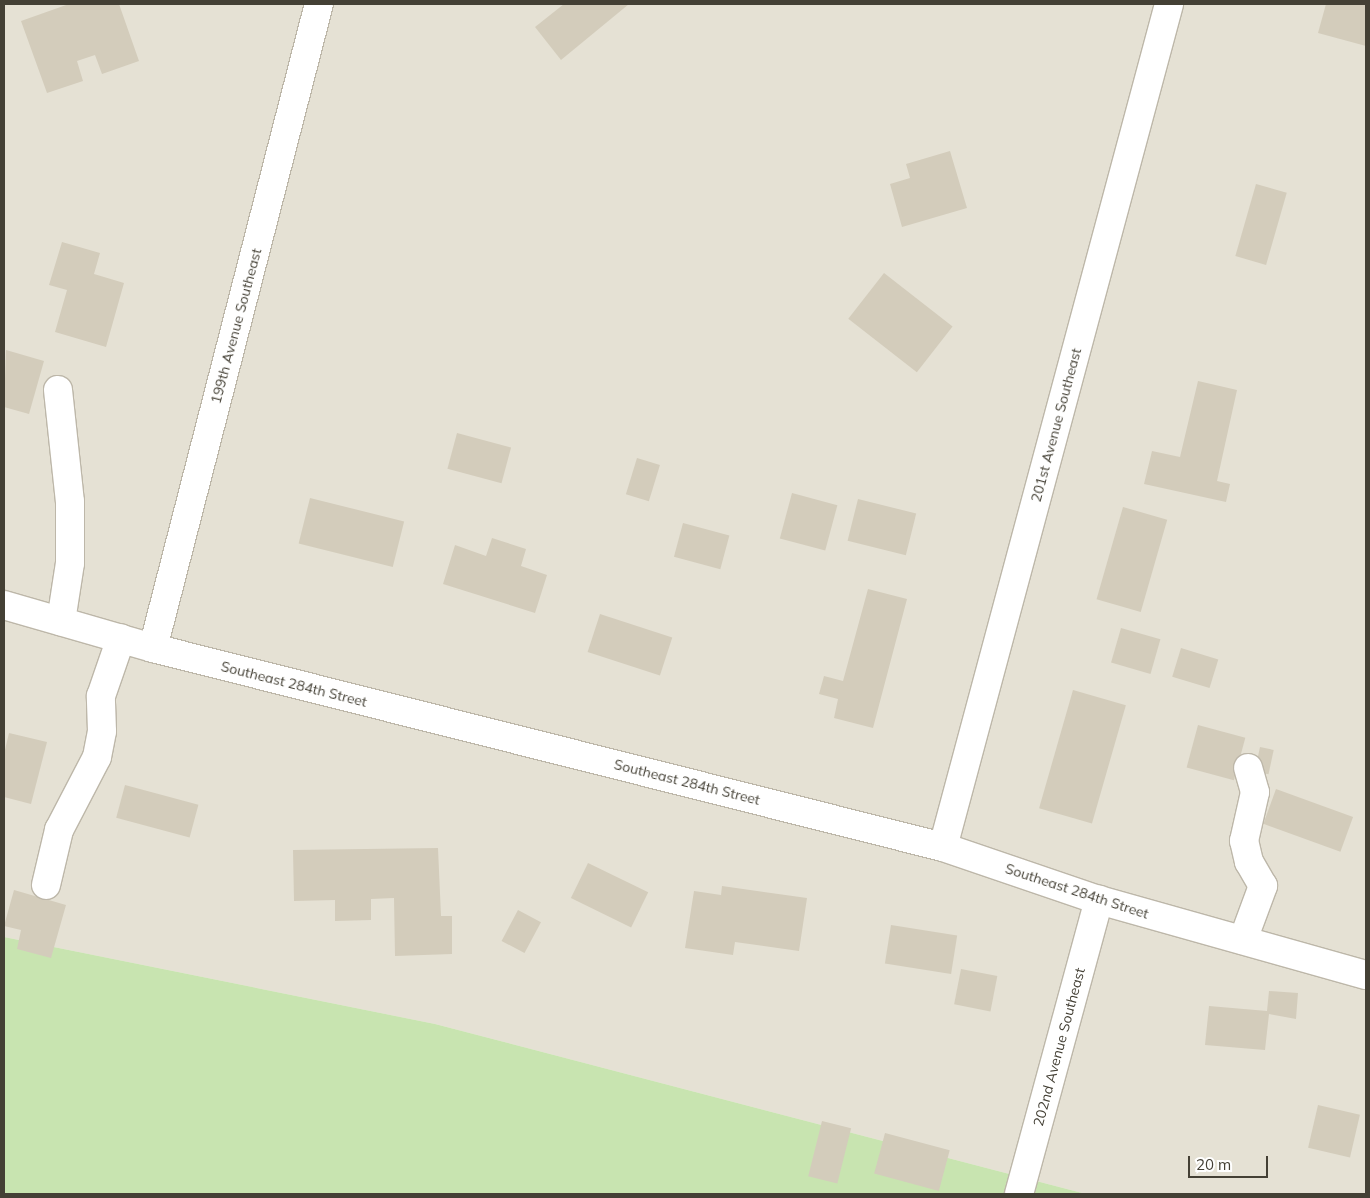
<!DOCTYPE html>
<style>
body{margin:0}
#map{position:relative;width:1370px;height:1198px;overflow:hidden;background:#f2efe5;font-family:Mulish,sans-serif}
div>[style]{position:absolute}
.residential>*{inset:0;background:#e5e1d4}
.green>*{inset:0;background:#c8e4b0}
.building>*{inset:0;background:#d3ccbb;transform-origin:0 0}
.roads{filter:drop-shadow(1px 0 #bdb7a9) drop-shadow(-1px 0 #bdb7a9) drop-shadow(0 1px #bdb7a9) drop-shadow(0 -1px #bdb7a9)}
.minor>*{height:28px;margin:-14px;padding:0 14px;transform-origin:14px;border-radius:14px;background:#fff}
span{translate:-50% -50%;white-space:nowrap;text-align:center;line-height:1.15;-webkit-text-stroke:4px #fff;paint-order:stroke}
.street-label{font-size:14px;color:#444035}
.frame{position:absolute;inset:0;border:5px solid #444035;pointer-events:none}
.scale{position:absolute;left:1188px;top:1156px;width:80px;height:22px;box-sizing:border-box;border:2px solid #444035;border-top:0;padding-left:6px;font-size:15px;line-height:18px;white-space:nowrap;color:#444035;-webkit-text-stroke:4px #fff;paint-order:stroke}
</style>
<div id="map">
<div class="residential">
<i style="clip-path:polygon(4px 4px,1366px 4px,1366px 1194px,1086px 1194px,435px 1024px,4px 937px)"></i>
</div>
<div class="green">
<i style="clip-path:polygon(4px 937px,435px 1024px,1086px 1194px,4px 1194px)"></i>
</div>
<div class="building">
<i style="clip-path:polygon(69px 4px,119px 4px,139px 61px,102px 74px,95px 55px,77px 61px,83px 81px,47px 93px,21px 21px)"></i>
<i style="clip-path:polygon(564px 4px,629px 4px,561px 60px,535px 27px)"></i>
<i style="clip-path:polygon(1326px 4px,1366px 4px,1366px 46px,1318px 33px)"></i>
<i style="clip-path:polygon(950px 151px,967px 208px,902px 227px,890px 184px,910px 178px,906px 164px)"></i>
<i style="left:1256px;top:184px;width:32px;height:75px;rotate:16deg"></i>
<i style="clip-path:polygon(62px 242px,100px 253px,94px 274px,124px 283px,106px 347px,55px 332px,67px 290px,49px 285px)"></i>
<i style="left:884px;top:273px;width:87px;height:58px;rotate:38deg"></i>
<i style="clip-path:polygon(6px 350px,44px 361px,29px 414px,4px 407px)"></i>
<i style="clip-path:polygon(1198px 381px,1237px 390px,1217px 481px,1230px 484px,1226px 502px,1144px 484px,1152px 451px,1180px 457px)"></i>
<i style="left:457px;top:433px;width:56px;height:37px;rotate:15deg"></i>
<i style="left:637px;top:458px;width:24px;height:38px;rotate:17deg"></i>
<i style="left:792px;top:493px;width:47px;height:47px;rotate:15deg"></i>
<i style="left:310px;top:498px;width:97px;height:47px;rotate:14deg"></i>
<i style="left:858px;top:499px;width:60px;height:43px;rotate:14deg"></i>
<i style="left:1123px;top:507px;width:46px;height:96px;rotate:16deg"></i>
<i style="left:683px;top:523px;width:48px;height:35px;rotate:15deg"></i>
<i style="clip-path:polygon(492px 538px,526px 549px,521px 566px,547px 575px,535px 613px,443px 584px,455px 545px,486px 556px)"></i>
<i style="clip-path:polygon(868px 589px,907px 599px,873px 728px,834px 718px,838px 699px,819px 694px,824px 676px,843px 681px)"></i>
<i style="left:600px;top:614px;width:76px;height:40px;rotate:18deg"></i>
<i style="left:1121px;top:628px;width:41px;height:36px;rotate:16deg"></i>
<i style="left:1181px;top:648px;width:39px;height:30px;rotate:17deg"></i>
<i style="left:1073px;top:690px;width:55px;height:123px;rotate:16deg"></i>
<i style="left:1198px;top:725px;width:49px;height:44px;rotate:15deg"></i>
<i style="clip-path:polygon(9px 733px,47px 742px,31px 804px,4px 797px,4px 754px)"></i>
<i style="left:1260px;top:747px;width:14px;height:25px;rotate:12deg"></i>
<i style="left:125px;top:785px;width:76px;height:34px;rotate:15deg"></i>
<i style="left:1276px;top:789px;width:82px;height:37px;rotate:20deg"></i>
<i style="clip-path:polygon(438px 848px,441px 916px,452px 916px,452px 954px,395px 956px,394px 898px,371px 899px,371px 920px,335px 921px,335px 900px,294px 901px,293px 850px)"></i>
<i style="left:588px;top:863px;width:67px;height:39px;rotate:26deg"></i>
<i style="clip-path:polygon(722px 886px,807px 898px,799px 951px,735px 942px,733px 955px,685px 948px,694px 891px,721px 895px)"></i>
<i style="clip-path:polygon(14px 890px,66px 905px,51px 958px,17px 949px,21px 930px,4px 926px)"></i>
<i style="left:518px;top:910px;width:26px;height:35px;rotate:28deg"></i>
<i style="left:891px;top:925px;width:67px;height:39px;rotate:9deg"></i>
<i style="left:961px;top:969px;width:37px;height:36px;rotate:11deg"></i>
<i style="clip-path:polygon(1269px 991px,1298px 993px,1296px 1019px,1269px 1014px,1265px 1050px,1205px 1045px,1209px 1006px,1267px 1011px)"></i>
<i style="left:1318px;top:1105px;width:43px;height:44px;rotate:13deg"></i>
<i style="left:822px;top:1121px;width:30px;height:57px;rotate:14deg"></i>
<i style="left:885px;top:1133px;width:67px;height:42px;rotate:15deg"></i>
</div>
<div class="roads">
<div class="minor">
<i style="left:58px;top:390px;width:113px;rotate:83.9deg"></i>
<i style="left:70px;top:502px;width:61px;rotate:90deg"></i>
<i style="left:70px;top:563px;width:59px;rotate:98.8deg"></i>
<i style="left:4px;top:605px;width:155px;rotate:16.1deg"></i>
<i style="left:153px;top:648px;width:815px;rotate:14.14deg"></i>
<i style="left:943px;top:847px;width:165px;rotate:18.8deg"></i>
<i style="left:1099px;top:900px;width:277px;rotate:15.7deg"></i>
<i style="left:153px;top:648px;width:665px;rotate:-75.55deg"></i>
<i style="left:943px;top:847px;width:873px;rotate:-74.99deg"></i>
<i style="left:46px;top:885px;width:57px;rotate:-76.7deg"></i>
<i style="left:59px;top:830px;width:82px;rotate:-62.5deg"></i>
<i style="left:97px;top:757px;width:26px;rotate:-79deg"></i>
<i style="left:102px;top:731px;width:35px;rotate:-92deg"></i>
<i style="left:101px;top:696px;width:61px;rotate:-71deg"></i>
<i style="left:1243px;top:940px;width:58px;rotate:-69.7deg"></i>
<i style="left:1263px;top:886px;width:28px;rotate:-120deg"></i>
<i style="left:1249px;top:862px;width:22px;rotate:-103deg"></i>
<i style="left:1244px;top:841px;width:50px;rotate:-77.3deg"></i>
<i style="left:1255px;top:792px;width:25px;rotate:-106deg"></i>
<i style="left:1019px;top:1194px;width:305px;rotate:-74.8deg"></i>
</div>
</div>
<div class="street-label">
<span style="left:236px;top:326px;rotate:-75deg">199th Avenue Southeast</span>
<span style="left:1056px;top:425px;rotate:-75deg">201st Avenue Southeast</span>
<span style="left:294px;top:684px;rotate:14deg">Southeast 284th Street</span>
<span style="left:687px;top:782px;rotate:14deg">Southeast 284th Street</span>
<span style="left:1077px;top:891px;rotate:18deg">Southeast 284th Street</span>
<span style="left:1059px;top:1047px;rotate:-75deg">202nd Avenue Southeast</span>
</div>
<div class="frame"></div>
<div class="scale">20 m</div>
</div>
